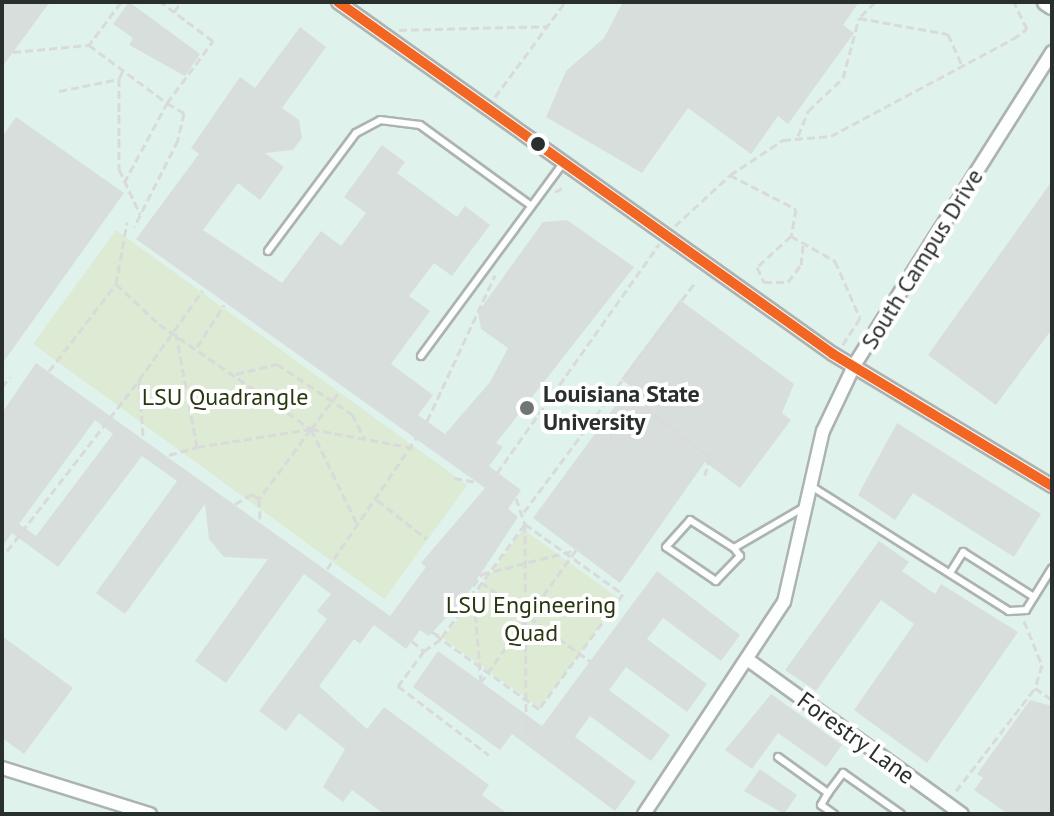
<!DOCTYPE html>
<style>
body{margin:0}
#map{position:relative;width:1054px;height:816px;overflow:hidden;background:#f2fbf8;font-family:"PT Sans",sans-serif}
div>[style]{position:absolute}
.built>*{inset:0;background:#e0f2ec;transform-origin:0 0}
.green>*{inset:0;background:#ddead4;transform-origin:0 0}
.building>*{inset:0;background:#d8dedb}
.path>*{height:3px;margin-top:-1.5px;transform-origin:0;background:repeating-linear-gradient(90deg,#d8dbda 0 8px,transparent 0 12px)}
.roads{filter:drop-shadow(2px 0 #adb3b1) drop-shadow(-2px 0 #adb3b1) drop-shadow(0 2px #adb3b1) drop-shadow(0 -2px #adb3b1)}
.lane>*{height:6px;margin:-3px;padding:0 3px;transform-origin:3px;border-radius:3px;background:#fdfefe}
.street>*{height:12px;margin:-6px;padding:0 6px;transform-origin:6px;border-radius:6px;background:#fdfefe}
.secondary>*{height:16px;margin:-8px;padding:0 8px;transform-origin:8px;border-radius:8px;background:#fdfefe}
.bus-1>*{height:10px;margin:-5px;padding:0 5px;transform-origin:5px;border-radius:5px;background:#f26522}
.dots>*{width:22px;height:22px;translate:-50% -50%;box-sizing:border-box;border:4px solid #fff;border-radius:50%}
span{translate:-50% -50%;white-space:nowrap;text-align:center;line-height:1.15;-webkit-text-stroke:8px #fff;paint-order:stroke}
.street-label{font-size:24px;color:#292f2d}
.poi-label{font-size:24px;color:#292f2d;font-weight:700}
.left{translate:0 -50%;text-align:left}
.park-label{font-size:24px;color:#28370f}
.frame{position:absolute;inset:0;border:4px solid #292f2d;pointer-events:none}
</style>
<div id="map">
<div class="built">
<i style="left:2px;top:2px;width:1050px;height:812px"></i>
</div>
<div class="green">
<i style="left:116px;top:230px;width:434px;height:141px;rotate:36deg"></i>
<i style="left:523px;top:529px;width:119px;height:135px;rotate:36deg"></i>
</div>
<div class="building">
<i style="clip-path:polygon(2px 2px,50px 2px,2px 67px)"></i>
<i style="clip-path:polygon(129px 2px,200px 54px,185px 76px,129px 45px,133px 38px,113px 24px)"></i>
<i style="clip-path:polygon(623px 2px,859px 2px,843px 25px,854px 33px,788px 124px,778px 116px,751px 154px,688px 108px,642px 173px,546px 117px,566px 71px,604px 38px)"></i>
<i style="clip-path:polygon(evenodd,300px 27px,326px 47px,282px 108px,299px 120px,302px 138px,293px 150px,265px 153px,284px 167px,260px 200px,238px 183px,203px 230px,282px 283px,321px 231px,341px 246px,366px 213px,344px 197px,382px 145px,405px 162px,397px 173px,457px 217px,465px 206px,490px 225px,452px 276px,434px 263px,409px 296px,430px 311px,391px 364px,433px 395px,418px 415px,445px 434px,490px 382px,508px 348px,481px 329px,478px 312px,543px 222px,567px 220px,634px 267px,496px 443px,503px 447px,489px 466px,521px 490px,508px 509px,518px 517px,466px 596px,429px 636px,420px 630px,406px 649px,374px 625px,360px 644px,354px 639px,319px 686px,367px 729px,384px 707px,489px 785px,482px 795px,508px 814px,384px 814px,352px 790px,343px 802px,323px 787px,345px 749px,299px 713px,286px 731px,259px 711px,327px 619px,317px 611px,331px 594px,304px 574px,226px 683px,195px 661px,268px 559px,224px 557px,209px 539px,205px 504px,125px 614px,96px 593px,177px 481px,142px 456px,58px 567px,12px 533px,2px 547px,2px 413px,36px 363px,390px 616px,426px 567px,421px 563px,485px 488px,136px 239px,199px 154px,191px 148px,240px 77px,255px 88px,300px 27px,95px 420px,113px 434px,36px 536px,19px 524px,95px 420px)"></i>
<i style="clip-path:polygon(16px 117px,124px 193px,2px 364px,2px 137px)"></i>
<i style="clip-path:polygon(1052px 181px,1052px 329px,996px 405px,928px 355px)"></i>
<i style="clip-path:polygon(680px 300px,794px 384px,782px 413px,791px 420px,740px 488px,705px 462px,620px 583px,533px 518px,630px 386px,621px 379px)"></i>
<i style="clip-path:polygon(897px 423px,1041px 514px,1014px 557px,913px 493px,895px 520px,858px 495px)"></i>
<i style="clip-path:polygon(879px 541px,909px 562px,902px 571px,935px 594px,941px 584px,1018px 632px,927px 763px,854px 710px,914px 624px,881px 600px,816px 691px,785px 670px)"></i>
<i style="clip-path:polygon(657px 571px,740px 635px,721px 661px,663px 618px,647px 639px,707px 684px,687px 712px,626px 667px,609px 690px,670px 735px,651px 761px,590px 716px,575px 737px,636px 782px,615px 811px,512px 734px,500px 750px,413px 687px,438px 651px,542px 726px)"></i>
<i style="clip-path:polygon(2px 636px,73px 688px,24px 754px,2px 738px)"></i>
<i style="clip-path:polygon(771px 694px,842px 745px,826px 767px,778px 733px,752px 769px,725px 750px)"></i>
<i style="clip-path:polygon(1030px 700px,1052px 706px,1052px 814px,1008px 814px,974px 790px,983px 778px,977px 774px)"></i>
<i style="clip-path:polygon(760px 769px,797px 795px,784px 814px,744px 791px)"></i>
</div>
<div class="path">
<i style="left:121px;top:2px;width:54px;rotate:126.7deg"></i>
<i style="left:89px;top:45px;width:97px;rotate:36.6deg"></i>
<i style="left:167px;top:103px;width:77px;rotate:-53.4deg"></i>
<i style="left:213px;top:41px;width:65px;rotate:-143.1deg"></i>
<i style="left:875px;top:2px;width:23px;rotate:135deg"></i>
<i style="left:859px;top:18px;width:90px;rotate:10.2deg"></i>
<i style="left:948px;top:34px;width:34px;rotate:66deg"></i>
<i style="left:174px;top:12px;width:12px;rotate:-55deg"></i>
<i style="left:399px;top:30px;width:148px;rotate:-1.5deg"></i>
<i style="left:13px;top:52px;width:76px;rotate:-5.3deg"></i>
<i style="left:119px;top:79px;width:90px;rotate:90deg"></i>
<i style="left:119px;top:169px;width:50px;rotate:65deg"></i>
<i style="left:59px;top:91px;width:61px;rotate:-11.3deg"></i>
<i style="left:119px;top:79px;width:10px;rotate:-66deg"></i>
<i style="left:495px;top:97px;width:118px;rotate:-53.6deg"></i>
<i style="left:798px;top:136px;width:27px;rotate:-68deg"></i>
<i style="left:808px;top:111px;width:48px;rotate:-43.3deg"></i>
<i style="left:843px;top:78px;width:62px;rotate:-75.1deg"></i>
<i style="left:730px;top:175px;width:74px;rotate:27.3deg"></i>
<i style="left:796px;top:209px;width:27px;rotate:100deg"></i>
<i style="left:791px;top:236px;width:46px;rotate:137.6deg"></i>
<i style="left:757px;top:267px;width:17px;rotate:65deg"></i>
<i style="left:764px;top:282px;width:24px"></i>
<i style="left:788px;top:282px;width:21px;rotate:-53deg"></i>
<i style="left:801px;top:265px;width:20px;rotate:-84deg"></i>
<i style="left:124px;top:183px;width:91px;rotate:-61.7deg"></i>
<i style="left:167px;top:103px;width:20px;rotate:30deg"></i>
<i style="left:184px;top:113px;width:28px;rotate:103deg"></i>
<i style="left:178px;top:140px;width:97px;rotate:116.8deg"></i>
<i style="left:555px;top:192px;width:10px;rotate:-29deg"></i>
<i style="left:675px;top:226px;width:75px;rotate:-42.8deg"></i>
<i style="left:730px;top:175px;width:64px;rotate:-33.4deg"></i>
<i style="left:783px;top:140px;width:48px;rotate:-4.8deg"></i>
<i style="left:831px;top:136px;width:206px;rotate:-28.1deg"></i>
<i style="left:1013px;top:39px;width:17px;rotate:-36deg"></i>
<i style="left:1027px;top:29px;width:30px;rotate:-116deg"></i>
<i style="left:791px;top:236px;width:51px;rotate:29.6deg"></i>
<i style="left:835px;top:261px;width:62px;rotate:66.3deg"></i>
<i style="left:860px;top:318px;width:33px;rotate:123deg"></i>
<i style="left:116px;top:284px;width:59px;rotate:42.9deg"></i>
<i style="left:159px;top:324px;width:185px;rotate:34.6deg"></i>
<i style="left:311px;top:429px;width:87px;rotate:126.6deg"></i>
<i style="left:259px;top:499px;width:21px;rotate:87deg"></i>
<i style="left:197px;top:347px;width:50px;rotate:-57.3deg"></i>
<i style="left:49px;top:371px;width:110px;rotate:-52.4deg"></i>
<i style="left:116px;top:284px;width:63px;rotate:-79.9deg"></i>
<i style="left:236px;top:374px;width:42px;rotate:-13.7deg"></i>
<i style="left:277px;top:364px;width:90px;rotate:33.7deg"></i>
<i style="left:352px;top:414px;width:28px;rotate:63deg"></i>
<i style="left:139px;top:380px;width:110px;rotate:-54.6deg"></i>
<i style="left:616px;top:385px;width:118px;rotate:37.5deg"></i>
<i style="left:710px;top:457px;width:19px;rotate:106deg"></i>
<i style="left:2px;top:387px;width:13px;rotate:-51deg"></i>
<i style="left:427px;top:421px;width:161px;rotate:-65deg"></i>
<i style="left:311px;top:429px;width:108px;rotate:64.1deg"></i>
<i style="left:311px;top:429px;width:46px;rotate:-52.9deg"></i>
<i style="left:197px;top:447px;width:115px;rotate:-9deg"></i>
<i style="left:311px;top:429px;width:106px;rotate:10.4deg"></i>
<i style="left:169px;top:455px;width:29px;rotate:-16deg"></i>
<i style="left:197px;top:447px;width:115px;rotate:-100.5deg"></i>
<i style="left:497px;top:473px;width:281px;rotate:-54.7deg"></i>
<i style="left:454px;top:478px;width:23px;rotate:10deg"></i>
<i style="left:516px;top:498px;width:28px;rotate:71deg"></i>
<i style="left:525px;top:524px;width:208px;rotate:89.7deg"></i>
<i style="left:377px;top:500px;width:63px;rotate:38deg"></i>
<i style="left:235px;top:504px;width:20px;rotate:-30deg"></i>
<i style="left:252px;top:494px;width:9px;rotate:36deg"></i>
<i style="left:524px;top:512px;width:286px;rotate:-53.3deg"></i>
<i style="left:525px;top:524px;width:120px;rotate:35.5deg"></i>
<i style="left:623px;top:594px;width:142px;rotate:126.1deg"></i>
<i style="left:539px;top:709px;width:132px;rotate:-144.3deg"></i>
<i style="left:432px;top:632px;width:11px;rotate:27deg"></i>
<i style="left:442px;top:637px;width:140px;rotate:-53.7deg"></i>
<i style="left:2px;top:548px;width:9px;rotate:90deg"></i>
<i style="left:576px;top:550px;width:84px;rotate:125.8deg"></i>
<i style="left:527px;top:618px;width:79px;rotate:125.7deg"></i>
<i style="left:481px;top:682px;width:96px;rotate:-94.8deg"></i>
<i style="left:473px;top:586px;width:15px;rotate:-53deg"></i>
<i style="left:482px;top:574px;width:97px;rotate:-14.3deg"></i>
<i style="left:7px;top:551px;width:216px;rotate:-52.3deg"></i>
<i style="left:139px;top:380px;width:56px;rotate:85.9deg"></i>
<i style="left:327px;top:569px;width:160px;rotate:-55.7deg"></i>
<i style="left:481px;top:582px;width:135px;rotate:35.9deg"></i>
<i style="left:1024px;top:621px;width:48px;rotate:67.8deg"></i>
<i style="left:1042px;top:665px;width:24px;rotate:107deg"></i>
<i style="left:1035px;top:688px;width:21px;rotate:35deg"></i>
<i style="left:412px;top:641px;width:16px;rotate:40deg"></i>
<i style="left:424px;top:651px;width:21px;rotate:-35deg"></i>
<i style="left:424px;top:651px;width:44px;rotate:126.6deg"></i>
<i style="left:398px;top:686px;width:114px;rotate:37.2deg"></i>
<i style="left:956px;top:791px;width:130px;rotate:-52.5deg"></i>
</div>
<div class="roads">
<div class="lane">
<i style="left:268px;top:251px;width:147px;rotate:-53.3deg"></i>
<i style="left:356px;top:133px;width:27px;rotate:-28deg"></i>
<i style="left:380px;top:120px;width:40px;rotate:7.1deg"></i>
<i style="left:420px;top:125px;width:136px;rotate:36deg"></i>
<i style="left:421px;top:356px;width:241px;rotate:-53.6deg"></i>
<i style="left:811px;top:486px;width:234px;rotate:32.3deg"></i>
<i style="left:1009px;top:611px;width:17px;rotate:-3deg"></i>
<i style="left:1026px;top:610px;width:49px;rotate:-58.2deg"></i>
<i style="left:734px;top:548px;width:10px;rotate:53deg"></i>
<i style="left:740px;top:556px;width:35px;rotate:134deg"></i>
<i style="left:716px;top:581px;width:60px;rotate:-145.8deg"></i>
<i style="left:666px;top:547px;width:36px;rotate:-48deg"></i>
<i style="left:690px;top:520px;width:52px;rotate:32.5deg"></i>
<i style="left:734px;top:548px;width:78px;rotate:-30.2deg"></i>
<i style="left:950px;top:573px;width:25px;rotate:-58deg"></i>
<i style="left:963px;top:552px;width:84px;rotate:32.4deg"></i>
<i style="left:778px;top:757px;width:62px;rotate:35.8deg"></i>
<i style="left:828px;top:793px;width:25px;rotate:-53deg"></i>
<i style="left:843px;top:773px;width:71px;rotate:35.3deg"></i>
<i style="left:828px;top:793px;width:14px;rotate:120deg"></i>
<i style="left:821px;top:805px;width:16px;rotate:35deg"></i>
</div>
<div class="street">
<i style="left:338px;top:2px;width:607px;rotate:35.42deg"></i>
<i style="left:833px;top:354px;width:256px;rotate:31.1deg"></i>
<i style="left:751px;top:662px;width:260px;rotate:35.8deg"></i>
<i style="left:2px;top:768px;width:155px;rotate:17.3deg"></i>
<i style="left:644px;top:814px;width:254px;rotate:-56.6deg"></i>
<i style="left:784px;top:602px;width:175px;rotate:-77.2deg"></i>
<i style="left:823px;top:431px;width:74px;rotate:-64.5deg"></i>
<i style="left:855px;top:364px;width:369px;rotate:-57.7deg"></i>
</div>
<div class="secondary">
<i style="left:1046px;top:2px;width:7px;rotate:34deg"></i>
</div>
</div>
<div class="bus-1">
<i style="left:338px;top:2px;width:607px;rotate:35.42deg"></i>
<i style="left:833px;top:354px;width:256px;rotate:31.1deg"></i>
</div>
<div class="dots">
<i style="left:538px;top:144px;background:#292f2d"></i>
<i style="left:527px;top:408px;background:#6f7674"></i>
</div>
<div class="street-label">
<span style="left:922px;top:259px;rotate:-58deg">South Campus Drive</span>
<span style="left:856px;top:738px;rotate:36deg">Forestry Lane</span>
</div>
<div class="poi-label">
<span class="left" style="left:543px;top:408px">Louisiana State<br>University</span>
</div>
<div class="park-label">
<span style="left:225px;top:397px">LSU Quadrangle</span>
<span style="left:531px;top:619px">LSU Engineering<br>Quad</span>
</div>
<div class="frame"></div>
</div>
